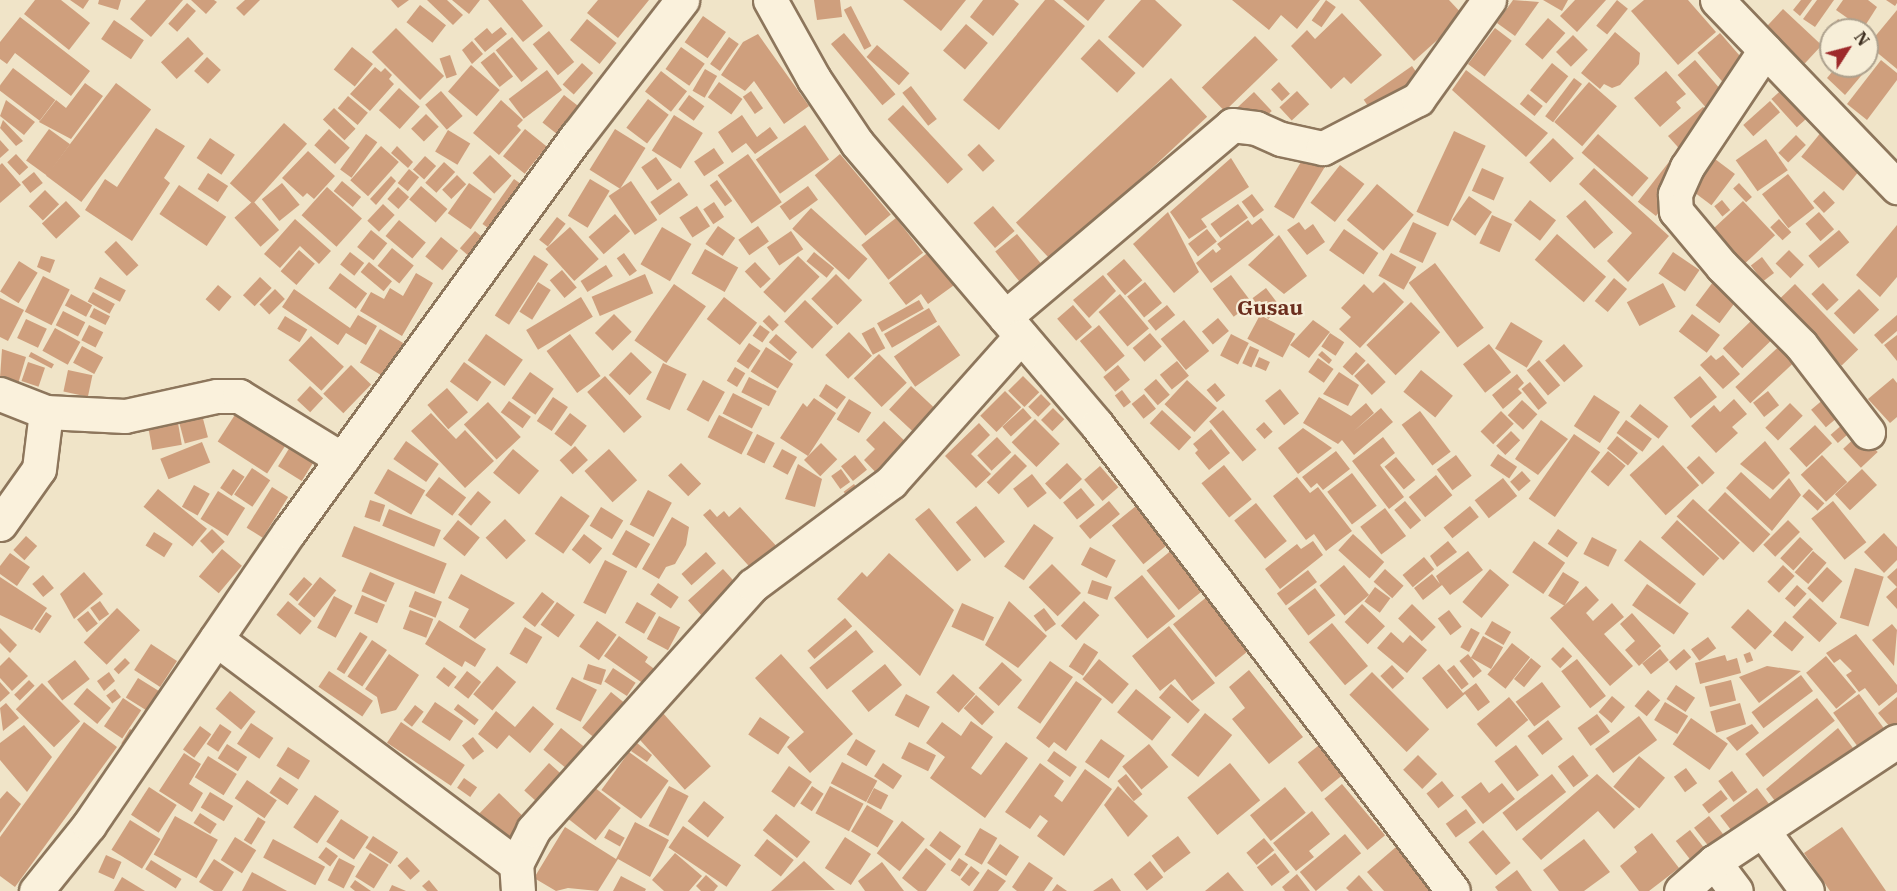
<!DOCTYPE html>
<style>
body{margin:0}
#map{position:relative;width:1897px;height:891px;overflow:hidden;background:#f0e4c8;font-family:"IBM Plex Serif",serif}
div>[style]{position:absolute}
.building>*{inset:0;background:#cf9f7d;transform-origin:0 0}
.roads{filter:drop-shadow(2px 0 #8d765c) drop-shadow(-2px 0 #8d765c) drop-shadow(0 2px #8d765c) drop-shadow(0 -2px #8d765c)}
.minor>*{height:33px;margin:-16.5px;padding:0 16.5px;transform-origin:16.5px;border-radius:16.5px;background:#faf1dc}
span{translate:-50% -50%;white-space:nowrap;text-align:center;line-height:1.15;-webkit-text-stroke:4.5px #f7eed8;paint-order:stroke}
.district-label{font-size:21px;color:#6b2e1e;font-weight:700}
.north{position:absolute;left:1819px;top:18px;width:60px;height:60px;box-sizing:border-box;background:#f7eed8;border:2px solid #ada18e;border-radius:50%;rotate:54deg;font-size:16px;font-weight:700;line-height:24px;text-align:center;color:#3d2e20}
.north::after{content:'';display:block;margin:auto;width:21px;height:27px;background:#9e2a2b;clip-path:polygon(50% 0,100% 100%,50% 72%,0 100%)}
</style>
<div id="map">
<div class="building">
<i style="clip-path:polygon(35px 0,61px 0,90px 23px,69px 50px,24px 14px)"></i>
<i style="clip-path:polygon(70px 0,89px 0,83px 9px)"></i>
<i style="clip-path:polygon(99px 0,121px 0,118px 10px,98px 4px)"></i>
<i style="clip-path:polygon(146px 0,183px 0,151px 37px,130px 19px)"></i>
<i style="clip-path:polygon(191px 0,214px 0,217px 2px,206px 14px)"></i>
<i style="clip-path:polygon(245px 0,260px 0,244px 16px,236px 8px)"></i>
<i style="clip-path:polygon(391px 0,409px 0,398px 8px)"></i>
<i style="clip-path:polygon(427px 0,447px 0,463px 15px,453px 25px)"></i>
<i style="clip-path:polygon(452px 0,480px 0,469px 14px)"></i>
<i style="clip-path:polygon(488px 0,522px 0,543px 26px,523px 42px)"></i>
<i style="clip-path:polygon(598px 0,649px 0,618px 38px,587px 13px)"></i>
<i style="clip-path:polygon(814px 0,840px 0,842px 17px,817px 20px)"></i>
<i style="clip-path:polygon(903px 0,966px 0,941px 31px)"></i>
<i style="clip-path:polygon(983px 0,1014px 0,1019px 4px,993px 36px,970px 17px)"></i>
<i style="clip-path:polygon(1045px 0,1054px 0,1085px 26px,999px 130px,963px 100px)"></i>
<i style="clip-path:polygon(1063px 0,1105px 0,1088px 21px)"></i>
<i style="clip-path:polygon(1141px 0,1155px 0,1182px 25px,1143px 68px,1108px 37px)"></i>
<i style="clip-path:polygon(1232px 0,1320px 0,1297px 29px,1281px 15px,1269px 30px)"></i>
<i style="left:1326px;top:0;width:12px;height:25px;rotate:35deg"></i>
<i style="clip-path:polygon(1359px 0,1449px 0,1464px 16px,1414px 61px)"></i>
<i style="clip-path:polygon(1513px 0,1539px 2px,1515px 36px,1497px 23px)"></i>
<i style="clip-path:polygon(1543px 0,1568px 0,1562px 11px)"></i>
<i style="clip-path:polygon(1575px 0,1606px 0,1577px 32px,1560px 16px)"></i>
<i style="left:1617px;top:0;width:14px;height:33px;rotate:39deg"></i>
<i style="clip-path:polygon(1644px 0,1688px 0,1716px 32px,1678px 65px,1631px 11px)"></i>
<i style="clip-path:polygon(1801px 0,1812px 0,1800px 16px,1793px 10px)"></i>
<i style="clip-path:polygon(1817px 0,1834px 0,1815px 27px,1803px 19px)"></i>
<i style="clip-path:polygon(1843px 0,1868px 0,1877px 7px,1863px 29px,1836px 10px)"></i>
<i style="clip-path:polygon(1886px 0,1897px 0,1897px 3px,1895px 6px)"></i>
<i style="left:187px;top:3px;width:12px;height:28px;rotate:42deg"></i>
<i style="left:420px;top:5px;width:33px;height:22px;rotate:38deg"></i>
<i style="left:851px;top:6px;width:45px;height:8px;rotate:63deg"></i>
<i style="left:1783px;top:9px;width:53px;height:25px;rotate:43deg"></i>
<i style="clip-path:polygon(1897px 10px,1897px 69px,1868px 45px)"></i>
<i style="clip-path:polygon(1342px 13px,1382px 55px,1351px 84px,1344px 77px,1331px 89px,1291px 46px,1307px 30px,1315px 39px)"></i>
<i style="left:703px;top:16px;width:28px;height:32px;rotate:35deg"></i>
<i style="clip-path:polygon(20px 17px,90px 71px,71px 96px,15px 53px,7px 64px,0 59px,0 42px)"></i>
<i style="left:1548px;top:18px;width:23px;height:35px;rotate:41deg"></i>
<i style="left:587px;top:19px;width:38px;height:27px;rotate:39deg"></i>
<i style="clip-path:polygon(1838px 19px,1853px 30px,1831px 30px,1831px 46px,1823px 40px)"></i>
<i style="left:114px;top:20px;width:36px;height:23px;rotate:34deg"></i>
<i style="left:966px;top:24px;width:29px;height:35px;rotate:41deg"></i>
<i style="clip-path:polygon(501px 27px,507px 34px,485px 52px,474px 39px,487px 28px,492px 34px)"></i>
<i style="left:396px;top:28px;width:68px;height:34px;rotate:45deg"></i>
<i style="left:1495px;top:28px;width:21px;height:45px;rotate:37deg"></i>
<i style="left:549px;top:31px;width:40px;height:21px;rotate:51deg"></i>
<i style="clip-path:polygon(1615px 32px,1640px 53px,1639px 64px,1620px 85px,1612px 88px,1604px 84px,1600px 89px,1581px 73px)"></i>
<i style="left:844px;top:33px;width:80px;height:17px;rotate:50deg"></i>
<i style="left:1720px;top:33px;width:45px;height:30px;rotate:49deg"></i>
<i style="clip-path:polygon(758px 34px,809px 106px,784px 124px,754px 81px,745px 91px,721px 75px,743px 42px)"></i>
<i style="left:1573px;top:35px;width:21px;height:24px;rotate:45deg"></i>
<i style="left:1255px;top:36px;width:33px;height:74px;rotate:46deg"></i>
<i style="left:188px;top:37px;width:23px;height:37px;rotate:47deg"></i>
<i style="left:512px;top:37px;width:41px;height:21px;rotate:51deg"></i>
<i style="left:729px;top:37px;width:12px;height:33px;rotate:35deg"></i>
<i style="left:1099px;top:39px;width:50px;height:27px;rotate:43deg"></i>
<i style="clip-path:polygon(472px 41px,483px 54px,472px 64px,462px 50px)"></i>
<i style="left:877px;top:45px;width:43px;height:16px;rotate:41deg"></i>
<i style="left:352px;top:47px;width:27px;height:29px;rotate:39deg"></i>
<i style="left:681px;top:47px;width:29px;height:27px;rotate:35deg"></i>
<i style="left:494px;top:52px;width:31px;height:17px;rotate:52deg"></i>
<i style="left:450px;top:55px;width:21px;height:11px;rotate:71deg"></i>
<i style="left:207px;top:57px;width:19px;height:19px;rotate:43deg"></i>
<i style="left:1695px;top:60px;width:44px;height:23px;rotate:49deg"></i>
<i style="clip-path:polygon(1881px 60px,1897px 73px,1897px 80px,1867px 120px,1847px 104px)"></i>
<i style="left:582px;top:63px;width:15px;height:29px;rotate:42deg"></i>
<i style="left:1552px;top:63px;width:21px;height:35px;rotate:39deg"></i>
<i style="left:471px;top:65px;width:38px;height:35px;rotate:41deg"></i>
<i style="left:1412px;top:66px;width:24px;height:59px;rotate:55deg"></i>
<i style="clip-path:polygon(1837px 66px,1862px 66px,1866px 70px,1845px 95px,1827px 78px)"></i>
<i style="clip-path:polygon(375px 67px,381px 72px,385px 68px,392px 75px,389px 79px,394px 84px,370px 111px,350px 94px)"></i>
<i style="left:13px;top:68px;width:53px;height:26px;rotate:37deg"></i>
<i style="left:705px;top:69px;width:14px;height:25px;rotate:30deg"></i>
<i style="left:547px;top:70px;width:25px;height:48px;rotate:53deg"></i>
<i style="clip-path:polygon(1466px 70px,1548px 133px,1526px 157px,1452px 90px)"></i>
<i style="left:661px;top:71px;width:33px;height:26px;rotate:38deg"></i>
<i style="clip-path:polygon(1666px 71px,1686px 94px,1676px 102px,1681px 108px,1660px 127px,1634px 98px)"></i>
<i style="left:1171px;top:78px;width:53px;height:212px;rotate:47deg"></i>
<i style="left:1574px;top:78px;width:10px;height:48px;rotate:37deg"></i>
<i style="left:719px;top:82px;width:29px;height:19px;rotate:36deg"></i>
<i style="left:1279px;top:82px;width:16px;height:11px;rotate:47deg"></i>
<i style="left:1589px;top:82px;width:37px;height:53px;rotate:41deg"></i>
<i style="clip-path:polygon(85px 83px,103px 96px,71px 139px,39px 122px,56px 100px,66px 108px)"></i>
<i style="left:116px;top:83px;width:44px;height:116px;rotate:37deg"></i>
<i style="left:1787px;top:85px;width:38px;height:21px;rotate:48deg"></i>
<i style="left:911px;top:86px;width:42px;height:11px;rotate:52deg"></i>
<i style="left:399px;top:88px;width:28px;height:30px;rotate:42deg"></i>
<i style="left:441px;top:91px;width:33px;height:21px;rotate:49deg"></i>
<i style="left:751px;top:91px;width:21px;height:10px;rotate:55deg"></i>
<i style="left:1297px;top:91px;width:18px;height:24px;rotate:47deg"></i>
<i style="left:1254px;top:92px;width:26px;height:22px;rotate:47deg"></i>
<i style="left:1528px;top:94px;width:19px;height:13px;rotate:39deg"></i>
<i style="left:564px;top:95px;width:18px;height:35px;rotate:38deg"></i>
<i style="left:689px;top:95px;width:19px;height:18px;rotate:36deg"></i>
<i style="left:348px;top:96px;width:26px;height:16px;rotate:40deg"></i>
<i style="left:648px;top:99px;width:26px;height:36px;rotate:37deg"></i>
<i style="clip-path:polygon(6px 100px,35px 122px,24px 135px,0 116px)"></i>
<i style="clip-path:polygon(501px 100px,523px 120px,517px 126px,521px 130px,499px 155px,473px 133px)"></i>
<i style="left:1770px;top:101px;width:15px;height:36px;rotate:48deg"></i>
<i style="left:903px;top:105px;width:88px;height:21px;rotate:47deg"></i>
<i style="clip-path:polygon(1703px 107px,1721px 122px,1693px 164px,1668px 136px)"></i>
<i style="left:334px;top:108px;width:30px;height:16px;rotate:44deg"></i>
<i style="left:426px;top:114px;width:18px;height:21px;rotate:45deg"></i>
<i style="left:674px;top:115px;width:34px;height:42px;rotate:32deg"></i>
<i style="clip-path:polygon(742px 115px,757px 137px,770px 127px,778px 138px,755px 154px,746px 143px,732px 153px,718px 132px)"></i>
<i style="clip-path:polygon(3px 120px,23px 141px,16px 146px,0 128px)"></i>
<i style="left:284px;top:123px;width:31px;height:81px;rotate:42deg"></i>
<i style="left:805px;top:125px;width:42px;height:60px;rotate:55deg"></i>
<i style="clip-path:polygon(156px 128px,185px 146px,164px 178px,170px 183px,132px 241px,85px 210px,105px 179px,117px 187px)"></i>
<i style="left:49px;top:129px;width:26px;height:39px;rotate:36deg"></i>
<i style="left:329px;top:129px;width:28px;height:22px;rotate:42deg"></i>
<i style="left:525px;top:129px;width:28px;height:35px;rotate:39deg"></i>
<i style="left:615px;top:129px;width:36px;height:48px;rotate:32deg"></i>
<i style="left:448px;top:130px;width:26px;height:25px;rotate:31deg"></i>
<i style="left:1454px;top:131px;width:35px;height:89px;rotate:25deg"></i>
<i style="left:1822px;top:131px;width:54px;height:33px;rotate:39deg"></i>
<i style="left:366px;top:134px;width:14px;height:44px;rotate:36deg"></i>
<i style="left:1598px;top:134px;width:67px;height:25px;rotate:41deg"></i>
<i style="left:1796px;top:135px;width:14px;height:25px;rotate:45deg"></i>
<i style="left:210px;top:138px;width:30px;height:24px;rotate:34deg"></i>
<i style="left:1553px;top:138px;width:29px;height:34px;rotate:44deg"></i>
<i style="left:1766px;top:139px;width:38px;height:37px;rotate:55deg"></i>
<i style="clip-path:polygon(0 140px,9px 150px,0 158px)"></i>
<i style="left:979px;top:144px;width:23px;height:16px;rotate:47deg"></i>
<i style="left:381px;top:146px;width:24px;height:46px;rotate:42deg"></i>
<i style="clip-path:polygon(397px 146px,413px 162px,408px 168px,391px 153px)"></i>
<i style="left:714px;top:148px;width:18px;height:24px;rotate:56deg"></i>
<i style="clip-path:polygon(308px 151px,335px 176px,314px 199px,307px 193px,303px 197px,282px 178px)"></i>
<i style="left:1307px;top:152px;width:23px;height:64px;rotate:31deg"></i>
<i style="left:1676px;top:153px;width:23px;height:62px;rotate:38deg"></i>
<i style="left:16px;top:154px;width:18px;height:12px;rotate:47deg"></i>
<i style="left:748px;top:154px;width:59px;height:37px;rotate:55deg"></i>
<i style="left:840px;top:154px;width:79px;height:33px;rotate:50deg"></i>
<i style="left:490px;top:155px;width:30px;height:25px;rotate:44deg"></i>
<i style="left:425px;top:156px;width:15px;height:18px;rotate:42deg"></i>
<i style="left:656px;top:157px;width:28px;height:18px;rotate:55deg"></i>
<i style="clip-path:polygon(1231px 158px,1249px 187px,1201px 219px,1207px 227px,1189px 239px,1170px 212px)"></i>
<i style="left:1715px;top:159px;width:25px;height:39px;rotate:37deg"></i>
<i style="left:444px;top:162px;width:15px;height:28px;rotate:42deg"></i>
<i style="clip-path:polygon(2px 163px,21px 185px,0 203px,0 165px)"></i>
<i style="left:1340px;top:165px;width:31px;height:48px;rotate:38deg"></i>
<i style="left:1482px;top:168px;width:24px;height:25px;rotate:24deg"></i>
<i style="clip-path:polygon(1594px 168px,1669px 236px,1628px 282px,1607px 261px,1632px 233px,1579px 184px)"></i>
<i style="left:409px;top:169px;width:13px;height:18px;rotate:39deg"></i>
<i style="left:34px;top:172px;width:14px;height:16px;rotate:51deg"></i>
<i style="left:208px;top:173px;width:24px;height:19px;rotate:33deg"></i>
<i style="left:1788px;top:174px;width:43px;height:33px;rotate:52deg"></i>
<i style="left:457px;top:175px;width:13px;height:21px;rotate:45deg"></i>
<i style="clip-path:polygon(391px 176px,396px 181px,376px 205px,370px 199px)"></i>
<i style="left:514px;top:179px;width:12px;height:55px;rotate:35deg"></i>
<i style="left:590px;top:179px;width:23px;height:43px;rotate:31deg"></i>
<i style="left:717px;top:180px;width:26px;height:9px;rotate:54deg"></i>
<i style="left:342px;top:181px;width:25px;height:13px;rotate:40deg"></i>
<i style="left:631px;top:181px;width:47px;height:27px;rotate:56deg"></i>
<i style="left:679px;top:182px;width:16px;height:35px;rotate:55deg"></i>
<i style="left:282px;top:183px;width:28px;height:26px;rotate:51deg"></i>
<i style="left:469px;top:183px;width:28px;height:37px;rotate:35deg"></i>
<i style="left:1739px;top:183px;width:19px;height:8px;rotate:47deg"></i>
<i style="left:1377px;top:184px;width:48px;height:47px;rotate:40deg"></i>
<i style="left:179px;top:185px;width:57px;height:35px;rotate:34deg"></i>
<i style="left:421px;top:186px;width:35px;height:18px;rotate:41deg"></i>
<i style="left:808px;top:186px;width:17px;height:35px;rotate:54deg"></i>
<i style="left:327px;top:187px;width:47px;height:38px;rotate:42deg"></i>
<i style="left:398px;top:187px;width:15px;height:16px;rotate:42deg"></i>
<i style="left:45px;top:190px;width:20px;height:23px;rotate:45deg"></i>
<i style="left:1824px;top:191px;width:16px;height:15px;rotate:47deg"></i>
<i style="left:1252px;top:194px;width:20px;height:13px;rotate:53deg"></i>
<i style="left:1469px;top:196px;width:28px;height:29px;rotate:35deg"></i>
<i style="left:1530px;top:200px;width:33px;height:26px;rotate:38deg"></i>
<i style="left:1585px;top:200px;width:43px;height:25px;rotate:49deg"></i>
<i style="left:1722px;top:200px;width:13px;height:10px;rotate:51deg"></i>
<i style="left:66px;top:201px;width:21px;height:33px;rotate:47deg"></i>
<i style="left:253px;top:201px;width:39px;height:25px;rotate:48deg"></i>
<i style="left:1743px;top:201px;width:47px;height:41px;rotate:47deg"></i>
<i style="left:714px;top:202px;width:18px;height:13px;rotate:56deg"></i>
<i style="left:383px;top:204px;width:16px;height:23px;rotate:43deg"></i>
<i style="left:1238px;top:204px;width:17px;height:34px;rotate:54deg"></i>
<i style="left:697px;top:206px;width:24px;height:21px;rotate:57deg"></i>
<i style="left:993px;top:206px;width:33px;height:26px;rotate:49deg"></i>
<i style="left:811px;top:208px;width:76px;height:28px;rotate:42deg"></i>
<i style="clip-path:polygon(1168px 212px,1199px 272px,1174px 293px,1133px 244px)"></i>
<i style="left:1819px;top:212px;width:23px;height:18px;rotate:49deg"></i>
<i style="left:615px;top:214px;width:23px;height:35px;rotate:49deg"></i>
<i style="left:1492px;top:215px;width:22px;height:31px;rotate:24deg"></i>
<i style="left:557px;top:217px;width:11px;height:29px;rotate:38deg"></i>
<i style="left:896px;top:218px;width:44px;height:44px;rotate:52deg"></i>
<i style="clip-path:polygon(1261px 218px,1274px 235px,1211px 283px,1196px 263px,1213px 249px,1216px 253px,1221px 249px,1217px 244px,1248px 220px,1252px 225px)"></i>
<i style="clip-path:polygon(295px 219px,331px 251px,319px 264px,300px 246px,280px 268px,264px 254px)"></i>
<i style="left:1779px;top:219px;width:18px;height:12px;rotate:47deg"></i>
<i style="left:399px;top:220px;width:35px;height:21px;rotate:40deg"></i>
<i style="clip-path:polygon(1299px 222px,1305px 230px,1313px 224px,1325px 242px,1307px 255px,1287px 230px)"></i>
<i style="left:1413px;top:222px;width:26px;height:33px;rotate:25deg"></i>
<i style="clip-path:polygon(1897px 225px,1897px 277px,1880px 297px,1856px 275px)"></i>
<i style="left:718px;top:226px;width:21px;height:22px;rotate:35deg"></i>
<i style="left:758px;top:226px;width:19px;height:24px;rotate:55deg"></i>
<i style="left:570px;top:227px;width:43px;height:33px;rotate:48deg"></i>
<i style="left:662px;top:227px;width:34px;height:43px;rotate:30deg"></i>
<i style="left:1207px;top:229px;width:16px;height:24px;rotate:52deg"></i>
<i style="left:1344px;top:229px;width:42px;height:26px;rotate:35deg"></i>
<i style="left:371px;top:230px;width:21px;height:22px;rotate:39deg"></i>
<i style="left:1839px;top:230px;width:16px;height:40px;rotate:50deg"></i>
<i style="left:475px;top:231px;width:18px;height:23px;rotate:41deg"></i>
<i style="left:791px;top:231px;width:22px;height:29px;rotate:56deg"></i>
<i style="left:1017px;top:234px;width:46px;height:28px;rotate:51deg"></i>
<i style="left:1557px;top:234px;width:65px;height:34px;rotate:41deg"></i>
<i style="clip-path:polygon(1279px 235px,1307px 276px,1284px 294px,1248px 265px)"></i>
<i style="left:441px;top:237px;width:22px;height:25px;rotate:39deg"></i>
<i style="left:116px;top:241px;width:33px;height:16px;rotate:47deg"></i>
<i style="left:392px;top:248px;width:28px;height:23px;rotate:39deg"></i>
<i style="left:705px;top:249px;width:38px;height:28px;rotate:29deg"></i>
<i style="left:299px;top:250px;width:21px;height:28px;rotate:41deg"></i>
<i style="clip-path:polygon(931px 250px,957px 283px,928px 304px,921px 294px,906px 305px,889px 283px)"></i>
<i style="left:1789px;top:250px;width:21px;height:19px;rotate:45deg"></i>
<i style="left:350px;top:252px;width:18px;height:16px;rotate:38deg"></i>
<i style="left:814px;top:252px;width:26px;height:12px;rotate:39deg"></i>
<i style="left:1673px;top:252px;width:32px;height:26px;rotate:34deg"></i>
<i style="left:624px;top:253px;width:22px;height:9px;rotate:54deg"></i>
<i style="left:1391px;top:253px;width:29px;height:26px;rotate:29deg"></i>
<i style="left:534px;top:255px;width:17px;height:72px;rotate:33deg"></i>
<i style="clip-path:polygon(41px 256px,55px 260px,50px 273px,37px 267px)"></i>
<i style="left:798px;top:256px;width:30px;height:50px;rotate:44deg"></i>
<i style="left:1762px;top:257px;width:20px;height:14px;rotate:53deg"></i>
<i style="left:1124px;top:259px;width:28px;height:23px;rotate:49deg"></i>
<i style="left:19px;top:261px;width:22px;height:36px;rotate:32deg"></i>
<i style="left:369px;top:262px;width:30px;height:13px;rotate:40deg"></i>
<i style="left:755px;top:262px;width:23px;height:14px;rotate:47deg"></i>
<i style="left:1435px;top:263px;width:81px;height:33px;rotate:53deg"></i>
<i style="left:606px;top:265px;width:13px;height:30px;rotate:58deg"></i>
<i style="left:562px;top:270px;width:23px;height:16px;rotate:50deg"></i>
<i style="left:340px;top:273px;width:34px;height:19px;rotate:37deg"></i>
<i style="clip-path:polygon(416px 273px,433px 283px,402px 336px,360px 311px,371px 292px,384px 299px,390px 288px,403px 296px)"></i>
<i style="left:645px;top:274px;width:21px;height:58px;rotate:67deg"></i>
<i style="left:836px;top:274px;width:37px;height:35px;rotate:45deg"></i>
<i style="clip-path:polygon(1103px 275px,1116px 291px,1089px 318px,1073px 300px)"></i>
<i style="left:1231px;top:275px;width:35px;height:23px;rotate:53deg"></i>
<i style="left:43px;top:276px;width:30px;height:40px;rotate:27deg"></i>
<i style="left:100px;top:277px;width:29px;height:13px;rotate:27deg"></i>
<i style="left:260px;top:277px;width:16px;height:25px;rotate:43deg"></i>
<i style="left:1614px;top:278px;width:17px;height:30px;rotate:40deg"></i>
<i style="left:538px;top:282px;width:15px;height:35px;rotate:32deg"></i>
<i style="left:1145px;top:282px;width:27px;height:23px;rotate:51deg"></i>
<i style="clip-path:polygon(1384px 282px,1404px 302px,1360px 348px,1339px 329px,1351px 317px,1341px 308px,1364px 284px,1373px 293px)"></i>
<i style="left:1713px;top:282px;width:30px;height:29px;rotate:37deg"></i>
<i style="left:1663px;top:283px;width:27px;height:41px;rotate:62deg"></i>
<i style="left:1823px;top:283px;width:23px;height:16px;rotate:47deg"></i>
<i style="left:674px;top:284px;width:39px;height:69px;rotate:35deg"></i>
<i style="left:1795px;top:284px;width:91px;height:23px;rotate:46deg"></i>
<i style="left:218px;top:285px;width:18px;height:19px;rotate:41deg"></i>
<i style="left:1266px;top:288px;width:26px;height:17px;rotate:53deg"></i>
<i style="left:275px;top:289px;width:14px;height:22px;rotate:45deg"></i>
<i style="clip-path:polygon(294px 289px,350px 328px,358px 315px,377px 326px,366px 345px,346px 333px,338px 345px,282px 307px)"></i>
<i style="left:1859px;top:289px;width:29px;height:35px;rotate:46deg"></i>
<i style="left:93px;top:292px;width:25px;height:11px;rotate:29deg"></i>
<i style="left:71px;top:294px;width:24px;height:13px;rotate:28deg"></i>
<i style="left:1120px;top:294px;width:45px;height:28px;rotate:50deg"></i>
<i style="left:581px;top:297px;width:23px;height:64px;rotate:59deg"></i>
<i style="left:724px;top:297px;width:42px;height:28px;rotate:38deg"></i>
<i style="clip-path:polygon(0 298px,24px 310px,8px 341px,0 337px)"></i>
<i style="left:805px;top:300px;width:39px;height:30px;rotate:44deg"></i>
<i style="left:919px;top:300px;width:10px;height:48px;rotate:61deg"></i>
<i style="left:1411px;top:302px;width:42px;height:62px;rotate:46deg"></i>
<i style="left:1073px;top:305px;width:29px;height:21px;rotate:49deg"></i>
<i style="left:1167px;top:305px;width:13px;height:25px;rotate:51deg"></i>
<i style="left:94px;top:308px;width:18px;height:10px;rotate:27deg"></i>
<i style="left:929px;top:308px;width:16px;height:52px;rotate:60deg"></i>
<i style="left:63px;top:311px;width:25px;height:16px;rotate:27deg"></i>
<i style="left:614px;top:314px;width:25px;height:27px;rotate:45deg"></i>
<i style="left:1692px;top:314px;width:35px;height:22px;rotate:37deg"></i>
<i style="left:769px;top:315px;width:14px;height:9px;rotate:45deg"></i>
<i style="left:1260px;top:315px;width:40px;height:27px;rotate:28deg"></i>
<i style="clip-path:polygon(1897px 315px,1897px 331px,1882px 344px,1874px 335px)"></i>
<i style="left:285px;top:316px;width:26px;height:15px;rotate:31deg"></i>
<i style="left:1218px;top:318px;width:17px;height:21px;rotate:50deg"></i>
<i style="left:26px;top:319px;width:23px;height:21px;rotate:25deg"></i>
<i style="left:1753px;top:319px;width:28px;height:42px;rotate:46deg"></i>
<i style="left:1184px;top:320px;width:40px;height:30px;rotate:51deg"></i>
<i style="clip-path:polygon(1313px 320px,1330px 332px,1309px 358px,1290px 345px)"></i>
<i style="left:1511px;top:322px;width:37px;height:31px;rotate:31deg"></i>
<i style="left:89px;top:325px;width:16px;height:17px;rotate:27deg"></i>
<i style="left:760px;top:325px;width:12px;height:13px;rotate:35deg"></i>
<i style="left:939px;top:325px;width:37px;height:55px;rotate:55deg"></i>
<i style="left:1099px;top:325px;width:40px;height:25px;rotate:50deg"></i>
<i style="left:874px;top:327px;width:24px;height:14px;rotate:62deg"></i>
<i style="left:55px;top:328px;width:29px;height:26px;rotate:29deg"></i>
<i style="left:380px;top:329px;width:27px;height:39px;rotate:31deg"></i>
<i style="left:849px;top:332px;width:33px;height:33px;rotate:46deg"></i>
<i style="left:1150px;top:333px;width:18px;height:23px;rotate:49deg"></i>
<i style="left:1330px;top:333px;width:17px;height:16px;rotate:33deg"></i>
<i style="left:486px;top:334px;width:45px;height:32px;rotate:35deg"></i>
<i style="left:570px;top:334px;width:52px;height:29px;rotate:54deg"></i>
<i style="left:776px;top:334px;width:28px;height:11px;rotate:41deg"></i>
<i style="left:1231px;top:334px;width:20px;height:24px;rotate:27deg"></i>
<i style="clip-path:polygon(1897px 335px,1897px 361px,1884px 345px)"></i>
<i style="left:311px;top:336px;width:45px;height:33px;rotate:43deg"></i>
<i style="left:1788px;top:338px;width:22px;height:72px;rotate:47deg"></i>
<i style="left:749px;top:343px;width:14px;height:22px;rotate:34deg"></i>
<i style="left:1489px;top:344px;width:36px;height:33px;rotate:52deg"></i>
<i style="left:1564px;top:344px;width:29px;height:25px;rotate:49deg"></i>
<i style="left:82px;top:346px;width:24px;height:19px;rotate:28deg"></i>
<i style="left:1250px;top:346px;width:10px;height:19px;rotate:24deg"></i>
<i style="left:766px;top:347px;width:32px;height:29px;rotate:32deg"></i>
<i style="clip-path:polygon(2px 349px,26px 357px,18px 384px,0 378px)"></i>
<i style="clip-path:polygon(1322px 351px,1332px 360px,1329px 364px,1318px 355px)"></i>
<i style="left:31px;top:352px;width:26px;height:5px;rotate:28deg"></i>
<i style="left:631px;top:352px;width:29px;height:32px;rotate:44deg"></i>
<i style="left:1356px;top:352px;width:13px;height:20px;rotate:42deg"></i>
<i style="left:879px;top:354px;width:40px;height:35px;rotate:46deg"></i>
<i style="clip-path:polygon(1711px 355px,1716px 360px,1723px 355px,1740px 374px,1723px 389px,1700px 365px)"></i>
<i style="left:1259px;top:357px;width:12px;height:10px;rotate:24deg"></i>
<i style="left:1318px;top:358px;width:19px;height:17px;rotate:35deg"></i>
<i style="left:1539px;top:360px;width:33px;height:16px;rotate:50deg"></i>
<i style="left:1177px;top:361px;width:19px;height:22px;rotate:51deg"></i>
<i style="left:28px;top:362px;width:18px;height:20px;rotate:19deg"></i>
<i style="left:464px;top:362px;width:34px;height:24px;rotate:36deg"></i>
<i style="left:663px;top:363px;width:26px;height:40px;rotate:25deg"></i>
<i style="left:1368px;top:363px;width:26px;height:19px;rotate:47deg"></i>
<i style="left:351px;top:365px;width:28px;height:40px;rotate:44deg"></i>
<i style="left:1118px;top:365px;width:19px;height:19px;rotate:51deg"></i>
<i style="left:735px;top:367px;width:12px;height:16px;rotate:31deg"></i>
<i style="left:68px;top:370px;width:25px;height:22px;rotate:12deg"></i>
<i style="left:1421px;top:370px;width:41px;height:28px;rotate:39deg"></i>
<i style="left:530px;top:372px;width:29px;height:32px;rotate:35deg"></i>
<i style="clip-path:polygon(1339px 372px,1359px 385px,1348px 406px,1323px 394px)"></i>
<i style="clip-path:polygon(1517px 374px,1524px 383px,1518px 389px,1522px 393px,1503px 409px,1492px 395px)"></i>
<i style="left:605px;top:376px;width:55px;height:24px;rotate:48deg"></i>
<i style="left:1023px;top:376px;width:23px;height:21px;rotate:45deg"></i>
<i style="left:1700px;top:376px;width:27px;height:34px;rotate:51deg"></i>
<i style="left:749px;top:377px;width:31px;height:17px;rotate:27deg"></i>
<i style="clip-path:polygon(1893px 378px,1897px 383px,1897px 417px,1890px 423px,1868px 399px)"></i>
<i style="left:1156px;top:379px;width:21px;height:16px;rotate:49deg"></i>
<i style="left:703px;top:380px;width:25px;height:34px;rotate:29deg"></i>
<i style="left:1187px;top:380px;width:41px;height:33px;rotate:43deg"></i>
<i style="left:1530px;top:382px;width:27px;height:11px;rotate:51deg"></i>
<i style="left:1215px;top:383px;width:16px;height:11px;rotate:50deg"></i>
<i style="clip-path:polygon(826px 384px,846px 397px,837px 409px,819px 396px)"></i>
<i style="left:310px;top:386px;width:18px;height:19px;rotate:43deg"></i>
<i style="left:911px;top:386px;width:42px;height:32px;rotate:43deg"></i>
<i style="left:447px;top:388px;width:32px;height:26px;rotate:49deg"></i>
<i style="left:1280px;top:389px;width:31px;height:19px;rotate:52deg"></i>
<i style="left:1122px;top:390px;width:15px;height:9px;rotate:53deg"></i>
<i style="left:1005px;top:391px;width:23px;height:35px;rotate:45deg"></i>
<i style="left:1768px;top:391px;width:18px;height:19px;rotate:52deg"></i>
<i style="left:733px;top:393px;width:33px;height:23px;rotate:27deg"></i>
<i style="left:1831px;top:393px;width:23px;height:26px;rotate:50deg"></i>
<i style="left:1041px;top:394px;width:14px;height:18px;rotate:45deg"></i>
<i style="left:1144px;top:394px;width:19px;height:16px;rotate:51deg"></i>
<i style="left:1594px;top:395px;width:31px;height:37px;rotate:33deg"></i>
<i style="left:553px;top:397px;width:18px;height:29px;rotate:34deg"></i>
<i style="clip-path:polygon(1319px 397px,1351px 416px,1366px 403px,1374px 413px,1354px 431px,1381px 408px,1393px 422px,1354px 455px,1342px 440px,1338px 444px,1303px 423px)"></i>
<i style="clip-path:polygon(814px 398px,836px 413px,808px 456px,780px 438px,803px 403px,807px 407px)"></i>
<i style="left:849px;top:399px;width:26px;height:24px;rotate:31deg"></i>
<i style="clip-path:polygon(1734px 399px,1747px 414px,1732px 427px,1738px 433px,1716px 453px,1691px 426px,1714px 405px,1720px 412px)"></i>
<i style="left:1522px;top:400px;width:21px;height:21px;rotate:43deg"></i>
<i style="left:509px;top:401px;width:27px;height:14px;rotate:36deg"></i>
<i style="left:488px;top:402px;width:48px;height:33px;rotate:47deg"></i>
<i style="left:1790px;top:403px;width:18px;height:35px;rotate:45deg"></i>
<i style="left:1640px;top:404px;width:36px;height:16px;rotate:38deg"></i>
<i style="left:240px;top:407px;width:59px;height:41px;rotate:33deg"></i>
<i style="left:1023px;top:408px;width:13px;height:28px;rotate:48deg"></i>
<i style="left:1053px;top:408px;width:16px;height:17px;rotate:45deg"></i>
<i style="left:1162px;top:410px;width:40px;height:18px;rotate:43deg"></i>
<i style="left:1223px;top:410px;width:52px;height:18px;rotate:50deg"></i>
<i style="left:1420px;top:411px;width:51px;height:23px;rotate:53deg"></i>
<i style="left:1501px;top:411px;width:18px;height:29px;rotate:45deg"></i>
<i style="clip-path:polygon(431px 413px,456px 439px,465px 430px,494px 461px,465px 488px,411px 431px)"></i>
<i style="left:570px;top:413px;width:21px;height:26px;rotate:37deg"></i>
<i style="left:202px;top:415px;width:23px;height:24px;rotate:75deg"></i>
<i style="left:719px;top:415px;width:38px;height:25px;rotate:27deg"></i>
<i style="left:1851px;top:417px;width:11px;height:27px;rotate:49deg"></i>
<i style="left:1035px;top:419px;width:35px;height:33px;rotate:45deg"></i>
<i style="clip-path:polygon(1541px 420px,1568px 439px,1538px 475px,1515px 459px)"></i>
<i style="left:1626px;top:420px;width:32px;height:16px;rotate:36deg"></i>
<i style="clip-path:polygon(884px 421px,911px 447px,881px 478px,864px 460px,875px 449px,866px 440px)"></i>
<i style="left:1264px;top:422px;width:13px;height:11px;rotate:48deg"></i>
<i style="left:178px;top:423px;width:22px;height:30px;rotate:80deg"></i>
<i style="clip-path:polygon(979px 423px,990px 435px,971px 454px,991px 474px,976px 488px,945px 456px)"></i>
<i style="left:1815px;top:425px;width:25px;height:35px;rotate:47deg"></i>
<i style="clip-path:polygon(1303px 428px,1332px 448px,1298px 474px,1278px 448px)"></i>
<i style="clip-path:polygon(1211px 429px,1230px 453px,1209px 470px,1195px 453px,1198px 450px,1193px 444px)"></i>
<i style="left:1511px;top:431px;width:13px;height:21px;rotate:45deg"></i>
<i style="left:1860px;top:433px;width:26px;height:23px;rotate:47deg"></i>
<i style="left:757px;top:434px;width:20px;height:23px;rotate:27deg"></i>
<i style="left:1574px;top:434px;width:32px;height:79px;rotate:35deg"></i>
<i style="left:1617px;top:436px;width:27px;height:16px;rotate:39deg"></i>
<i style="left:997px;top:437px;width:21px;height:27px;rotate:47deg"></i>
<i style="clip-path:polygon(1383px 437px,1395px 453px,1380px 465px,1404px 497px,1389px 509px,1352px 461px)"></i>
<i style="left:295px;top:439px;width:28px;height:32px;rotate:32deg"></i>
<i style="left:406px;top:441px;width:40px;height:22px;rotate:35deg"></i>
<i style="clip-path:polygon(1765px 441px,1790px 473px,1773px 490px,1740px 464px)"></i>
<i style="left:202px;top:442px;width:22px;height:45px;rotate:68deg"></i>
<i style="left:821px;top:443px;width:23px;height:24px;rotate:45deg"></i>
<i style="left:1663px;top:445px;width:54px;height:45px;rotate:48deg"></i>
<i style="left:575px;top:446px;width:19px;height:21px;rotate:47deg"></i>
<i style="left:513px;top:449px;width:34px;height:31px;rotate:40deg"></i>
<i style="left:609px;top:449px;width:42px;height:33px;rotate:48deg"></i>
<i style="left:782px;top:449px;width:17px;height:20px;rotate:28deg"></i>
<i style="clip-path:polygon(1336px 451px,1350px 469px,1323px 490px,1317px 483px,1311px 488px,1302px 477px)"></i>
<i style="left:1608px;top:451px;width:23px;height:27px;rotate:40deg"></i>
<i style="left:1015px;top:454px;width:17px;height:40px;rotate:45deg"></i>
<i style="left:1498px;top:454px;width:23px;height:14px;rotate:34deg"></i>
<i style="left:855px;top:455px;width:19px;height:18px;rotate:51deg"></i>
<i style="left:1456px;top:455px;width:26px;height:24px;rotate:53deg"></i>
<i style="left:1822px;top:455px;width:37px;height:29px;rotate:47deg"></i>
<i style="left:1699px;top:456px;width:23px;height:17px;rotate:47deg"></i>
<i style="left:1396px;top:457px;width:30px;height:15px;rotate:50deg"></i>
<i style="left:681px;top:463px;width:29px;height:18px;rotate:46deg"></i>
<i style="left:1067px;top:463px;width:22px;height:30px;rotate:47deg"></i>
<i style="clip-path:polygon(798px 464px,822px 479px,815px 507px,785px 499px)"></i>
<i style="left:1224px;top:465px;width:44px;height:29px;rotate:51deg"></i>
<i style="left:1100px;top:466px;width:28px;height:21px;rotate:49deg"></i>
<i style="left:252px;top:468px;width:22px;height:32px;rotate:34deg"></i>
<i style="left:233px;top:469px;width:14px;height:23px;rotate:34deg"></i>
<i style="left:388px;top:469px;width:43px;height:28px;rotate:30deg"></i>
<i style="left:841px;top:469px;width:16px;height:12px;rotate:55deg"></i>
<i style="left:1862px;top:469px;width:22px;height:37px;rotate:47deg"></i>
<i style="left:1522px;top:471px;width:13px;height:16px;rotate:48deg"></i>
<i style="clip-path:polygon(1741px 472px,1770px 499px,1789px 478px,1801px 495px,1772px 531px,1726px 488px)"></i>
<i style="left:1352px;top:473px;width:41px;height:31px;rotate:53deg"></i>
<i style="left:1032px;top:474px;width:24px;height:24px;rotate:52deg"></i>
<i style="left:1436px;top:475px;width:26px;height:35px;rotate:51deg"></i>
<i style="left:439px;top:477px;width:34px;height:23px;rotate:37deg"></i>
<i style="clip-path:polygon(1297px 477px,1310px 493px,1318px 487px,1352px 531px,1326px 551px,1314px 534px,1306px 540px,1273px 496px)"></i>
<i style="left:1503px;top:478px;width:23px;height:36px;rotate:52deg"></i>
<i style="left:854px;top:484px;width:15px;height:13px;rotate:53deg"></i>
<i style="left:194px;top:485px;width:18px;height:25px;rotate:29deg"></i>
<i style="left:272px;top:487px;width:19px;height:48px;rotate:32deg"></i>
<i style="left:1081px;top:488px;width:22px;height:23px;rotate:51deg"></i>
<i style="left:158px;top:489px;width:63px;height:23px;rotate:39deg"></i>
<i style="left:1809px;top:489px;width:21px;height:10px;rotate:43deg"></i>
<i style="left:648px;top:490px;width:27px;height:39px;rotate:28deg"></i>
<i style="left:218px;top:491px;width:32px;height:33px;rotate:32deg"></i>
<i style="left:478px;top:491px;width:17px;height:31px;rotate:40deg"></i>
<i style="left:1725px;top:492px;width:62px;height:25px;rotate:43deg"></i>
<i style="left:561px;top:496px;width:35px;height:46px;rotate:35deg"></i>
<i style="left:1693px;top:499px;width:64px;height:24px;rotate:43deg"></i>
<i style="left:370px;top:500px;width:16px;height:18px;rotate:18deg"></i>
<i style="left:1109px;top:501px;width:17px;height:39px;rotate:50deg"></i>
<i style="left:1405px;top:501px;width:25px;height:14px;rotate:50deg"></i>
<i style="left:1833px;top:501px;width:53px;height:28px;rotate:51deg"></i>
<i style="left:1256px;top:503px;width:49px;height:28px;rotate:51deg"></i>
<i style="left:976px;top:506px;width:46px;height:26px;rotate:51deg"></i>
<i style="left:1136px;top:506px;width:50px;height:31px;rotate:51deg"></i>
<i style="left:1470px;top:506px;width:14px;height:34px;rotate:51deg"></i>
<i style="left:601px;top:507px;width:26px;height:22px;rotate:31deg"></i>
<i style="clip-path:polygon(740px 507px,781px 551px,756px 574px,703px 515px,710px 509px,717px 517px,724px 511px,729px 517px)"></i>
<i style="left:929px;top:508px;width:67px;height:18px;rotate:51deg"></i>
<i style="left:1385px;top:508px;width:35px;height:31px;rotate:53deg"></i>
<i style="left:389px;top:509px;width:56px;height:18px;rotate:22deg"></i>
<i style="clip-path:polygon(672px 517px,689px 527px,686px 545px,675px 564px,666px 567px,659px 579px,642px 569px)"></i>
<i style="left:505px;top:519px;width:30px;height:27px;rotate:46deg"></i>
<i style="left:458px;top:520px;width:28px;height:24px;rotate:39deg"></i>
<i style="left:1677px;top:520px;width:57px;height:24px;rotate:42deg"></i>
<i style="left:1788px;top:520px;width:17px;height:35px;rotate:45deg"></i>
<i style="left:1034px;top:524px;width:24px;height:52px;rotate:35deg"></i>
<i style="left:354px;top:526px;width:100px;height:33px;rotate:22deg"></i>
<i style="left:212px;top:529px;width:18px;height:17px;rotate:45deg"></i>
<i style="left:1558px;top:529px;width:24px;height:18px;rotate:35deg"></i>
<i style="left:626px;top:530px;width:28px;height:28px;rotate:30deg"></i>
<i style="left:154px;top:532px;width:22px;height:16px;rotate:32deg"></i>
<i style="clip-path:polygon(1884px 533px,1897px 547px,1897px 560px,1884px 573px,1864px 552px)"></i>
<i style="left:584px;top:534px;width:23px;height:20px;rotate:38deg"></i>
<i style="left:1353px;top:534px;width:42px;height:22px;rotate:42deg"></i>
<i style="left:26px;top:536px;width:15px;height:19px;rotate:42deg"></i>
<i style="left:1592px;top:537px;width:28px;height:19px;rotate:27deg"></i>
<i style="left:1800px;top:537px;width:18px;height:29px;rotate:43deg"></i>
<i style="left:1640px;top:540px;width:71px;height:26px;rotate:38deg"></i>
<i style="clip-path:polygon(1313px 541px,1323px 555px,1280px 589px,1265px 569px,1297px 544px,1301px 549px)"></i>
<i style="clip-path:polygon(1448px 541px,1457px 552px,1437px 567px,1430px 556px)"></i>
<i style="left:1534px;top:541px;width:38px;height:38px;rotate:35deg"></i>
<i style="left:1090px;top:547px;width:29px;height:20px;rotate:27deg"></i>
<i style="left:222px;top:549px;width:26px;height:36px;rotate:40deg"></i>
<i style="left:1173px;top:549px;width:51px;height:34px;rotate:51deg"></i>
<i style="clip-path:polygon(1468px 551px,1483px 570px,1450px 595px,1442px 585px,1423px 600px,1414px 588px,1432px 574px,1440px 584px,1436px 576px)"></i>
<i style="left:1813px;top:551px;width:18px;height:28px;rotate:41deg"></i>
<i style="left:706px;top:552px;width:15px;height:33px;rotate:48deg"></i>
<i style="clip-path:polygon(10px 553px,30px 567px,17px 586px,0 574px,0 566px)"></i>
<i style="clip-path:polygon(889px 553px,954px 610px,920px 676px,837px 599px,862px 572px,867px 577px)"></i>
<i style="left:1424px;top:557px;width:16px;height:28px;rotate:50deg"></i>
<i style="left:605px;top:560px;width:25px;height:48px;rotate:27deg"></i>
<i style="left:1052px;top:564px;width:41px;height:33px;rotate:45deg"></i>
<i style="left:1344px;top:565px;width:39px;height:32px;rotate:50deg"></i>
<i style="left:1783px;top:565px;width:16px;height:23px;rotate:43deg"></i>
<i style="left:1827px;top:567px;width:21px;height:29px;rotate:43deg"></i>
<i style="left:1855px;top:568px;width:30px;height:52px;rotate:17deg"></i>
<i style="clip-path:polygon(1897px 568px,1897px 609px,1886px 597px,1897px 587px,1887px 577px)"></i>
<i style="left:723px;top:569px;width:28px;height:47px;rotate:48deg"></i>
<i style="left:1385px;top:569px;width:25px;height:17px;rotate:42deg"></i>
<i style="left:1490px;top:569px;width:25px;height:43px;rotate:40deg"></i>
<i style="left:1308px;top:570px;width:15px;height:39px;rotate:53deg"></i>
<i style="clip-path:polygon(84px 572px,103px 594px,74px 619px,60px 594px)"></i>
<i style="left:370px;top:572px;width:27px;height:21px;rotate:24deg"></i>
<i style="left:1563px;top:572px;width:19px;height:28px;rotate:32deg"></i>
<i style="clip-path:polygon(461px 574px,515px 603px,475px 639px,459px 627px,469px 609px,448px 598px)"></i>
<i style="left:43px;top:575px;width:17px;height:14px;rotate:50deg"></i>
<i style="left:1142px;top:575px;width:53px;height:36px;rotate:51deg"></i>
<i style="clip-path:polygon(0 577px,47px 608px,32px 630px,0 615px)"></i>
<i style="left:304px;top:577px;width:11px;height:23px;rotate:41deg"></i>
<i style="left:320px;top:577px;width:21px;height:35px;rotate:39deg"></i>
<i style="left:1092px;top:580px;width:21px;height:14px;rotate:19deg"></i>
<i style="left:658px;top:583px;width:25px;height:14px;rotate:34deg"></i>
<i style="left:1647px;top:584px;width:51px;height:26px;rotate:35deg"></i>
<i style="left:1797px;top:585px;width:13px;height:18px;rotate:42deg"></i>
<i style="clip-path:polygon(1586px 586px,1599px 600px,1586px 613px,1593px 621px,1612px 603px,1624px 617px,1604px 634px,1633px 666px,1610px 686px,1550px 618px)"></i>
<i style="left:1375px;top:587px;width:19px;height:18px;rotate:36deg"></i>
<i style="left:1315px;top:588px;width:34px;height:34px;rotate:53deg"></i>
<i style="left:415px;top:591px;width:29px;height:17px;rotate:22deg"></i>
<i style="left:542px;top:592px;width:16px;height:32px;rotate:38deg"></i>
<i style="left:362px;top:595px;width:25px;height:20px;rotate:23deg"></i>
<i style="left:334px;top:596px;width:21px;height:36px;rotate:28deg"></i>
<i style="left:1208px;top:596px;width:68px;height:45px;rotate:51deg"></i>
<i style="left:1810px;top:598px;width:37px;height:26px;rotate:43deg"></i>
<i style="left:100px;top:601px;width:16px;height:12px;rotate:55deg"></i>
<i style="left:288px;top:601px;width:31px;height:18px;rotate:40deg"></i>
<i style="clip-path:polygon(1009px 601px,1047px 636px,1018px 668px,985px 645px)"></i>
<i style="left:1084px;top:601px;width:21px;height:34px;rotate:43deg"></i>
<i style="left:557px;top:602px;width:22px;height:28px;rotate:36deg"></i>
<i style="left:637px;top:602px;width:22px;height:24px;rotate:30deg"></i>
<i style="left:962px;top:603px;width:35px;height:26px;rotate:24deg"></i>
<i style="left:1362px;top:604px;width:32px;height:25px;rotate:44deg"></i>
<i style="left:1412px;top:604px;width:33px;height:20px;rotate:44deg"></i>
<i style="left:117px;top:608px;width:32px;height:48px;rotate:44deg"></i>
<i style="left:1044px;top:608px;width:20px;height:13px;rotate:53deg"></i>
<i style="left:1748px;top:609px;width:33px;height:25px;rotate:43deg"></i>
<i style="left:410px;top:610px;width:25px;height:20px;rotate:21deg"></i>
<i style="left:1449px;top:610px;width:21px;height:14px;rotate:53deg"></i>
<i style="left:88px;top:611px;width:16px;height:14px;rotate:52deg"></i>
<i style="left:46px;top:612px;width:7px;height:21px;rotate:34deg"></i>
<i style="clip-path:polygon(1632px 613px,1661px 646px,1639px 666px,1625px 650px,1635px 641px,1620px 624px)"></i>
<i style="left:659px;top:616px;width:24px;height:26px;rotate:28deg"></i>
<i style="left:845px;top:618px;width:11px;height:50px;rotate:49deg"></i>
<i style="clip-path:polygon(439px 620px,486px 649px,475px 667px,465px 661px,462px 667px,425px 644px)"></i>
<i style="left:597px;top:621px;width:24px;height:31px;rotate:35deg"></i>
<i style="left:1492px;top:621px;width:22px;height:15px;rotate:30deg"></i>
<i style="left:1785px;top:621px;width:25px;height:19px;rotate:40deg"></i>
<i style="left:1332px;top:623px;width:56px;height:30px;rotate:50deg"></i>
<i style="clip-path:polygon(1892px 624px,1897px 630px,1894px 666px,1872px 640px)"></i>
<i style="clip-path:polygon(1169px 626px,1215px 683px,1192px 701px,1175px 679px,1160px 691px,1132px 656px)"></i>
<i style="left:525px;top:627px;width:20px;height:31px;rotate:30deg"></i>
<i style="clip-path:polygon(0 628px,17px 645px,10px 653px,0 643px)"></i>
<i style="left:1471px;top:628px;width:10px;height:22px;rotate:29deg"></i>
<i style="left:856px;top:630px;width:28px;height:60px;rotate:51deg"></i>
<i style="left:360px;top:632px;width:9px;height:44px;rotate:32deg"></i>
<i style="clip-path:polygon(1391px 632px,1403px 643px,1410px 635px,1427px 650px,1407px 673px,1377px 648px)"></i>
<i style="clip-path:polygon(1856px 634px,1897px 685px,1897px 692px,1879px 706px,1865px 688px,1859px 692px,1846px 675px,1852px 671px,1840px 659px,1834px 663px,1826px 653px)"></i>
<i style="clip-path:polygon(619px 636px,648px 657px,645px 662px,661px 674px,651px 689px,604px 656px)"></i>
<i style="left:1483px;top:636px;width:23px;height:25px;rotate:29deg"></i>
<i style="left:1708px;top:637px;width:14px;height:21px;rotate:54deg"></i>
<i style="left:372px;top:640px;width:18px;height:44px;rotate:34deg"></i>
<i style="left:1084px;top:643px;width:17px;height:28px;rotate:33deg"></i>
<i style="left:1512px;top:643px;width:23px;height:40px;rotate:38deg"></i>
<i style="left:151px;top:644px;width:31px;height:31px;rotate:33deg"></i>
<i style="left:1563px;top:647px;width:13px;height:17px;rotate:45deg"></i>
<i style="left:1660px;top:649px;width:14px;height:23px;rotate:51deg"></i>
<i style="left:1684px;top:649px;width:11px;height:20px;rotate:49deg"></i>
<i style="left:1750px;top:652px;width:9px;height:7px;rotate:69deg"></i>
<i style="clip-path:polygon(389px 654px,419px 675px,396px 710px,381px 714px,377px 697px,365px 689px)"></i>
<i style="clip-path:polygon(781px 654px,853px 734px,810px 773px,787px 747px,804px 732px,755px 678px)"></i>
<i style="left:1468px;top:654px;width:22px;height:11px;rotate:51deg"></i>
<i style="clip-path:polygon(1725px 655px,1727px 661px,1737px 658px,1741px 673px,1700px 684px,1695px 663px)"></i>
<i style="left:1826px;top:656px;width:47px;height:26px;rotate:50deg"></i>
<i style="clip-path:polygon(9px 657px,28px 676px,12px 691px,0 678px,0 666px)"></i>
<i style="left:125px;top:658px;width:7px;height:16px;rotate:45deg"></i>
<i style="left:1531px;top:658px;width:13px;height:27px;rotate:39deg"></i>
<i style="left:1099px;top:659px;width:39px;height:26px;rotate:40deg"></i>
<i style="left:1577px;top:659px;width:47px;height:20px;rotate:52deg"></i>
<i style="left:75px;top:660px;width:24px;height:35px;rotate:52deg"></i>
<i style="left:1050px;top:661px;width:28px;height:57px;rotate:35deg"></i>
<i style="left:1002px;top:662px;width:27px;height:35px;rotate:42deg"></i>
<i style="left:588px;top:664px;width:19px;height:16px;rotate:18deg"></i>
<i style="left:885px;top:664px;width:27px;height:43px;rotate:51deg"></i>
<i style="clip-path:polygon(1439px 664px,1463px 693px,1476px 683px,1490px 702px,1478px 711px,1465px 694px,1447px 709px,1422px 678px)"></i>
<i style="left:1392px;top:665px;width:18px;height:16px;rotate:47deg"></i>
<i style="left:1454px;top:665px;width:24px;height:9px;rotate:52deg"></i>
<i style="left:497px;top:666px;width:25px;height:37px;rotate:40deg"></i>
<i style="clip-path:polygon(1767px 666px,1801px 671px,1759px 703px,1739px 677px)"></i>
<i style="left:444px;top:667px;width:16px;height:13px;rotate:38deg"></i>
<i style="left:613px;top:668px;width:27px;height:16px;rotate:33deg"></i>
<i style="clip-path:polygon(1249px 670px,1303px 737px,1269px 764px,1232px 719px,1245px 708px,1229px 687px)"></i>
<i style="left:329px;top:671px;width:53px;height:19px;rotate:34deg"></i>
<i style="left:467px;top:671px;width:18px;height:21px;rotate:38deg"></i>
<i style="clip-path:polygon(109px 672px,115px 681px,104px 691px,97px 681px)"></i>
<i style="left:1372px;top:672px;width:81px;height:32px;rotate:45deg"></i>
<i style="left:953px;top:674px;width:30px;height:25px;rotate:42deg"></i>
<i style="left:1801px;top:675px;width:20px;height:62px;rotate:53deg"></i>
<i style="left:572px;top:677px;width:28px;height:36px;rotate:27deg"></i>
<i style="left:138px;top:678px;width:26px;height:23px;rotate:32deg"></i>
<i style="left:29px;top:680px;width:8px;height:21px;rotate:45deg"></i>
<i style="left:1731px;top:680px;width:21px;height:27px;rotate:76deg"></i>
<i style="clip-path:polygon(1076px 681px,1102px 699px,1066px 751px,1054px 742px,1049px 748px,1036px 738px)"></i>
<i style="clip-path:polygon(0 682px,10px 693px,0 702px)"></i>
<i style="left:1542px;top:682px;width:31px;height:33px;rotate:53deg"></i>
<i style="left:42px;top:683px;width:54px;height:37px;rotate:45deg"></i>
<i style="left:1171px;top:684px;width:39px;height:18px;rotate:42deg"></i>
<i style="left:1676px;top:685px;width:23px;height:17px;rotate:34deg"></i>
<i style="left:87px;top:688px;width:31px;height:21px;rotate:40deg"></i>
<i style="left:115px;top:689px;width:10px;height:11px;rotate:53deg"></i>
<i style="left:1136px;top:689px;width:45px;height:30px;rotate:39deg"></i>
<i style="left:1648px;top:690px;width:16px;height:21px;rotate:40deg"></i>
<i style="left:230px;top:691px;width:33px;height:23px;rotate:39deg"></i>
<i style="left:611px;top:692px;width:27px;height:46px;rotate:39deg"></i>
<i style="left:906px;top:694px;width:27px;height:24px;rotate:28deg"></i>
<i style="left:1859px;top:694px;width:43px;height:32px;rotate:54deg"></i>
<i style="left:976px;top:695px;width:25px;height:18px;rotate:43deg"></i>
<i style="left:1612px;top:696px;width:17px;height:21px;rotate:40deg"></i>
<i style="left:1509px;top:697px;width:30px;height:42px;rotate:50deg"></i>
<i style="clip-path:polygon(1897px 697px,1897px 733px,1896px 734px,1878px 713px)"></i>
<i style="left:123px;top:698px;width:22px;height:34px;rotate:34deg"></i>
<i style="left:1817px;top:698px;width:29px;height:91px;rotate:52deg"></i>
<i style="left:435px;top:702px;width:34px;height:24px;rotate:34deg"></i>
<i style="left:1665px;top:702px;width:27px;height:21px;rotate:31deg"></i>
<i style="clip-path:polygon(6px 703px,19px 718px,3px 731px,0 708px)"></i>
<i style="left:1740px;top:703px;width:22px;height:31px;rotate:74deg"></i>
<i style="left:458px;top:704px;width:26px;height:7px;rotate:37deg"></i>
<i style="left:415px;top:705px;width:11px;height:19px;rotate:38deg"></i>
<i style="clip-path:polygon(533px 706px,554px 724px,530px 753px,509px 735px,497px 749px,478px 734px,496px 711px,515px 727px)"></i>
<i style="left:662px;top:712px;width:73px;height:35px;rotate:48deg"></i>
<i style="left:1205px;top:713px;width:35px;height:54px;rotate:39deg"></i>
<i style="left:1597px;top:714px;width:22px;height:24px;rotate:54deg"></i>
<i style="left:1639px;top:716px;width:30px;height:55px;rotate:53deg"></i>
<i style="left:760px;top:717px;width:36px;height:21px;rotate:34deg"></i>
<i style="left:1691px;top:718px;width:45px;height:32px;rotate:35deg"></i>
<i style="left:1548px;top:720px;width:24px;height:26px;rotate:52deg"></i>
<i style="clip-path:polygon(971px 721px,993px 737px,971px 768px,981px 775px,1006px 742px,1028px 758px,985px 818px,930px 778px,945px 757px,926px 743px,942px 722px,961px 736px)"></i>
<i style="clip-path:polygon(84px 722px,117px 747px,15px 887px,0 876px,0 837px)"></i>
<i style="left:401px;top:722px;width:77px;height:25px;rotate:34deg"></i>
<i style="left:251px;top:723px;width:27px;height:25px;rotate:34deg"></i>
<i style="left:220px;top:724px;width:14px;height:24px;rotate:34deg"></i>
<i style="clip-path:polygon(1752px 724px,1759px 733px,1737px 751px,1726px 738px)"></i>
<i style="clip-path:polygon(24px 725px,52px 757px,27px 792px,0 760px,0 743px)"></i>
<i style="left:200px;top:726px;width:14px;height:29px;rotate:36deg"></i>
<i style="left:561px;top:728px;width:40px;height:28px;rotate:39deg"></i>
<i style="clip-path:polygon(1838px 728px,1853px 748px,1778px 805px,1766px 789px)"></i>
<i style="left:130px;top:729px;width:12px;height:17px;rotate:31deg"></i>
<i style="left:473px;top:737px;width:18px;height:14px;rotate:52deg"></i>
<i style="left:856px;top:739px;width:23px;height:18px;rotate:31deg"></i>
<i style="left:1101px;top:739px;width:29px;height:28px;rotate:35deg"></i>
<i style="left:909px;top:742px;width:30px;height:18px;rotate:26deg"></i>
<i style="clip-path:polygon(637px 743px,652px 755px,647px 762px,631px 751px)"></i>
<i style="left:227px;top:744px;width:24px;height:17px;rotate:33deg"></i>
<i style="left:1149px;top:744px;width:30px;height:35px;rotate:50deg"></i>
<i style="left:1516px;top:745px;width:38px;height:27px;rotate:53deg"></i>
<i style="left:1318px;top:746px;width:38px;height:26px;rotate:51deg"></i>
<i style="left:288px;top:747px;width:26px;height:22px;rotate:32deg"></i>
<i style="left:1054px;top:751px;width:28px;height:12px;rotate:35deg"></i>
<i style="left:629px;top:752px;width:49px;height:47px;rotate:36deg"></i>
<i style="clip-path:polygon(184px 753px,201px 764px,189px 784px,203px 793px,192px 812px,159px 791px)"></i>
<i style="left:1418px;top:755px;width:27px;height:21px;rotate:45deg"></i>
<i style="left:1573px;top:755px;width:26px;height:19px;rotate:53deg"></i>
<i style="left:208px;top:756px;width:34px;height:25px;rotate:32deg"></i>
<i style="left:1639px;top:756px;width:34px;height:40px;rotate:40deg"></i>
<i style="left:842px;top:762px;width:40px;height:24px;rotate:28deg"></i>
<i style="left:549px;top:763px;width:27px;height:37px;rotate:42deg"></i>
<i style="left:883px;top:763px;width:23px;height:16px;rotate:34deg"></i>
<i style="clip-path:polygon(1040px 763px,1064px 781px,1054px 796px,1062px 802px,1085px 769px,1112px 789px,1064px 856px,1037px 836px,1048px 821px,1040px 815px,1030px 829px,1005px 812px)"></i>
<i style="left:1230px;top:763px;width:48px;height:55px;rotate:51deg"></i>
<i style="left:789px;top:766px;width:28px;height:31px;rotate:35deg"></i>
<i style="left:1686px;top:768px;width:19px;height:15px;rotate:54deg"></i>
<i style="left:1732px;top:771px;width:26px;height:17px;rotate:54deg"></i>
<i style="left:1126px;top:774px;width:26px;height:11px;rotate:51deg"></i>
<i style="left:1552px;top:774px;width:23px;height:63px;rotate:52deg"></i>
<i style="clip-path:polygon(1597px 774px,1635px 809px,1614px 829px,1598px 811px,1541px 860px,1522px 839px)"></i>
<i style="left:280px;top:777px;width:22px;height:19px;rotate:34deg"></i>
<i style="left:464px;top:778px;width:16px;height:12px;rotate:35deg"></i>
<i style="left:247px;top:780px;width:36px;height:22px;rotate:34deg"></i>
<i style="left:1442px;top:781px;width:19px;height:20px;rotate:51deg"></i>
<i style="clip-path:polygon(1481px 782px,1489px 793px,1502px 783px,1515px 799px,1483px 824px,1461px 797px)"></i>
<i style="left:1342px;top:784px;width:67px;height:23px;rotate:50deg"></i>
<i style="left:669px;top:786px;width:22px;height:45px;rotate:27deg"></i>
<i style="left:812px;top:786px;width:14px;height:21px;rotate:34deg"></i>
<i style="left:830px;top:786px;width:38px;height:31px;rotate:28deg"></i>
<i style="clip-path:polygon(1118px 786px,1148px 816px,1128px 837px,1104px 805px)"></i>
<i style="left:149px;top:787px;width:33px;height:33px;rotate:33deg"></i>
<i style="left:594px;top:787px;width:34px;height:41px;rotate:38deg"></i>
<i style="left:1285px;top:787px;width:33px;height:45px;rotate:51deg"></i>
<i style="left:874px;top:788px;width:16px;height:16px;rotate:27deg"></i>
<i style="left:1757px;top:788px;width:31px;height:46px;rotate:53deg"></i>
<i style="left:1721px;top:790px;width:11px;height:24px;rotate:52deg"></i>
<i style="clip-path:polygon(7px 791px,21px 804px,0 833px,0 799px)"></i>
<i style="left:210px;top:792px;width:27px;height:18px;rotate:31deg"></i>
<i style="left:499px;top:793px;width:42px;height:28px;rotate:44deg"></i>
<i style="left:315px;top:795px;width:29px;height:39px;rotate:34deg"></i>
<i style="left:704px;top:801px;width:26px;height:26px;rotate:39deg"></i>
<i style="left:867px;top:805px;width:31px;height:31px;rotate:31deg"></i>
<i style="left:1466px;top:809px;width:17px;height:25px;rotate:54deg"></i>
<i style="clip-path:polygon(1312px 811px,1330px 834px,1309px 851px,1314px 857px,1296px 871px,1273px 843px)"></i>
<i style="left:200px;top:813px;width:20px;height:12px;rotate:33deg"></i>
<i style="left:776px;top:814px;width:44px;height:21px;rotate:39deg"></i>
<i style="left:175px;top:816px;width:49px;height:44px;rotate:29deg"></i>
<i style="left:1709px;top:816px;width:24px;height:19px;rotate:52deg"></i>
<i style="left:258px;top:817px;width:9px;height:27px;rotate:32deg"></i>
<i style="left:341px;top:819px;width:33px;height:27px;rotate:33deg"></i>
<i style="left:130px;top:820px;width:36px;height:35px;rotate:32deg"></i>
<i style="left:902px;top:821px;width:29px;height:41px;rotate:38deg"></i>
<i style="clip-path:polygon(635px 822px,669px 840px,650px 877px,618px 859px,598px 891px,568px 888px,556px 891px,534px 878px,565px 827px,616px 859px)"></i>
<i style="left:683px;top:826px;width:70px;height:26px;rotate:34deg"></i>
<i style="clip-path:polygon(1842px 827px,1886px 891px,1830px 891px,1804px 853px)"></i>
<i style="left:980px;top:828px;width:20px;height:31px;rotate:30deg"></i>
<i style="left:609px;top:829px;width:18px;height:10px;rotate:29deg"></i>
<i style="left:1483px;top:830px;width:43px;height:19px;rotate:50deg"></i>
<i style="left:1690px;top:830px;width:23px;height:18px;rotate:52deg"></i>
<i style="left:940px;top:831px;width:26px;height:18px;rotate:36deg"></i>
<i style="clip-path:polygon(1652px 833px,1679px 868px,1649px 891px,1639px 891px,1620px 866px,1637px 852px,1634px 847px)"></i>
<i style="left:1345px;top:834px;width:25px;height:59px;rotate:50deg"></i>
<i style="left:373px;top:836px;width:30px;height:14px;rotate:33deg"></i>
<i style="left:1178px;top:836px;width:21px;height:33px;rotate:53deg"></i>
<i style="left:235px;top:837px;width:25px;height:27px;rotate:32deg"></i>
<i style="left:845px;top:837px;width:31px;height:37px;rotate:33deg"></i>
<i style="left:1264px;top:838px;width:16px;height:23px;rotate:50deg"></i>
<i style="left:273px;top:839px;width:59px;height:21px;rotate:28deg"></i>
<i style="left:767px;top:839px;width:34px;height:21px;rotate:38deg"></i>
<i style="clip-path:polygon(1584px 839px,1610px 872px,1584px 891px,1559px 891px,1543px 870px)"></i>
<i style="left:1000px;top:844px;width:23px;height:23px;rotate:34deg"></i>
<i style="left:326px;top:847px;width:15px;height:13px;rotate:37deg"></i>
<i style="clip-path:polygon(1396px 847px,1433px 891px,1384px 891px,1367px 872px)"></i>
<i style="clip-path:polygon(926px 848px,946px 864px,926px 891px,918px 891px,902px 878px)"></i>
<i style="left:370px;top:853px;width:22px;height:28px;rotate:32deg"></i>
<i style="clip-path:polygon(675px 853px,702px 876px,689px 891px,664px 891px,652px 880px)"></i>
<i style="left:1275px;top:853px;width:24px;height:23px;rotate:52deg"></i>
<i style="left:106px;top:855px;width:17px;height:19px;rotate:24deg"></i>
<i style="left:407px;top:857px;width:19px;height:13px;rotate:47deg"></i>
<i style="left:339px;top:858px;width:18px;height:25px;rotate:27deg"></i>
<i style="left:959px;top:858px;width:11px;height:15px;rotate:34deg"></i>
<i style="clip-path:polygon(214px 859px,234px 872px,222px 891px,214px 891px,199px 882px)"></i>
<i style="left:151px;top:860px;width:36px;height:11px;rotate:32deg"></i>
<i style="clip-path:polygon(804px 861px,835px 890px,771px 891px)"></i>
<i style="left:1150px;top:861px;width:21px;height:21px;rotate:51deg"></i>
<i style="clip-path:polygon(882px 862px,904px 891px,865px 891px,858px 881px)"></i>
<i style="clip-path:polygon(1029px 862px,1053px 878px,1044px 891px,1017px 891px,1012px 887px)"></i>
<i style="left:971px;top:866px;width:11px;height:17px;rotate:38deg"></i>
<i style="clip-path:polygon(988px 869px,1006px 881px,998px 891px,973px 891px)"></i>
<i style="clip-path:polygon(1517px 870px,1532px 891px,1498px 891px,1495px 887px)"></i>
<i style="clip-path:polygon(252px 872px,287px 891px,242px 891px)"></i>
<i style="clip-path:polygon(1228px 872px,1244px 891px,1205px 891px)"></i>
<i style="clip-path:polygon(1297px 874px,1310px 891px,1285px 891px,1282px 887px)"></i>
<i style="clip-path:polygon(706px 875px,718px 886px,714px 891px,701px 891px,696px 886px)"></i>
<i style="clip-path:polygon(1359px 875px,1373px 891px,1349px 891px,1346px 888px)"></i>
<i style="clip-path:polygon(621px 876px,646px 889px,645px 891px,613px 891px)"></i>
<i style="clip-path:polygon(122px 877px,145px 891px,114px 891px)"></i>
<i style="clip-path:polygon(1112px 878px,1121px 891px,1093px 891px)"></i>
<i style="clip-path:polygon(355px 880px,371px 891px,355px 891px,350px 887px)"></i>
<i style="clip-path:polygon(429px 880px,438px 891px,427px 891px,422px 886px)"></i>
<i style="clip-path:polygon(1057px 884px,1067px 891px,1052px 891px)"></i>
<i style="clip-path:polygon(392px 885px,406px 891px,389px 891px)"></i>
</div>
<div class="roads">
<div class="minor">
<i style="left:770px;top:0;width:90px;rotate:60.9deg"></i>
<i style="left:814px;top:79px;width:77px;rotate:56.1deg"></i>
<i style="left:857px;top:143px;width:370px;rotate:49.6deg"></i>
<i style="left:1097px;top:425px;width:586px;rotate:52.62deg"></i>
<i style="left:1717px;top:0;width:260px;rotate:46.1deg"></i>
<i style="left:1765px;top:50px;width:141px;rotate:123.7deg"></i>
<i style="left:1687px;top:167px;width:30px;rotate:114deg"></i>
<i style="left:1675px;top:194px;width:17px;rotate:87deg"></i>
<i style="left:1676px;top:211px;width:72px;rotate:50.1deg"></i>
<i style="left:1722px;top:266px;width:112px;rotate:45deg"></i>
<i style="left:1801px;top:345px;width:110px;rotate:52.4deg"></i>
<i style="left:1005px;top:317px;width:297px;rotate:-40.2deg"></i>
<i style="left:1232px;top:125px;width:24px;rotate:7deg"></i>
<i style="left:1256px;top:128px;width:27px;rotate:24deg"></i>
<i style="left:1281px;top:139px;width:43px;rotate:12.1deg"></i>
<i style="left:1323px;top:148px;width:107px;rotate:-27.3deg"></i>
<i style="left:1418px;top:99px;width:122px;rotate:-54.4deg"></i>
<i style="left:0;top:394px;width:49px;rotate:21.4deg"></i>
<i style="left:46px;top:412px;width:79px;rotate:2.9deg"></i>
<i style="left:125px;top:416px;width:94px;rotate:-12.3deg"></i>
<i style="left:217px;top:396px;width:22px"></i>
<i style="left:239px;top:396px;width:121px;rotate:31.5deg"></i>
<i style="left:0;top:524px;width:67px;rotate:-54.7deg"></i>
<i style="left:39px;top:469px;width:57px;rotate:-83deg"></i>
<i style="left:216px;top:639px;width:375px;rotate:36.9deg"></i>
<i style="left:1763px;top:831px;width:74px;rotate:53.7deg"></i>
<i style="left:1714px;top:862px;width:36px;rotate:53deg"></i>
<i style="left:36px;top:891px;width:85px;rotate:-51.2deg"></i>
<i style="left:89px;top:825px;width:355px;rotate:-55.7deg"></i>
<i style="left:289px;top:532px;width:490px;rotate:-54deg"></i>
<i style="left:577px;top:136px;width:172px;rotate:-52.3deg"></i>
<i style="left:518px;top:891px;width:27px;rotate:-94deg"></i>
<i style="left:516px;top:864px;width:38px;rotate:-63deg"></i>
<i style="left:533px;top:830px;width:329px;rotate:-48.1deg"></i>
<i style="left:753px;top:585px;width:172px;rotate:-36.7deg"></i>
<i style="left:891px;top:482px;width:195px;rotate:-48.3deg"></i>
<i style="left:1681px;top:891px;width:44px;rotate:-41.3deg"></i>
<i style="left:1714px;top:862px;width:219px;rotate:-33.5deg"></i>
</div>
</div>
<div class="district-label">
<span style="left:1270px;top:307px">Gusau</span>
</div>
<div class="north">N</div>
</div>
